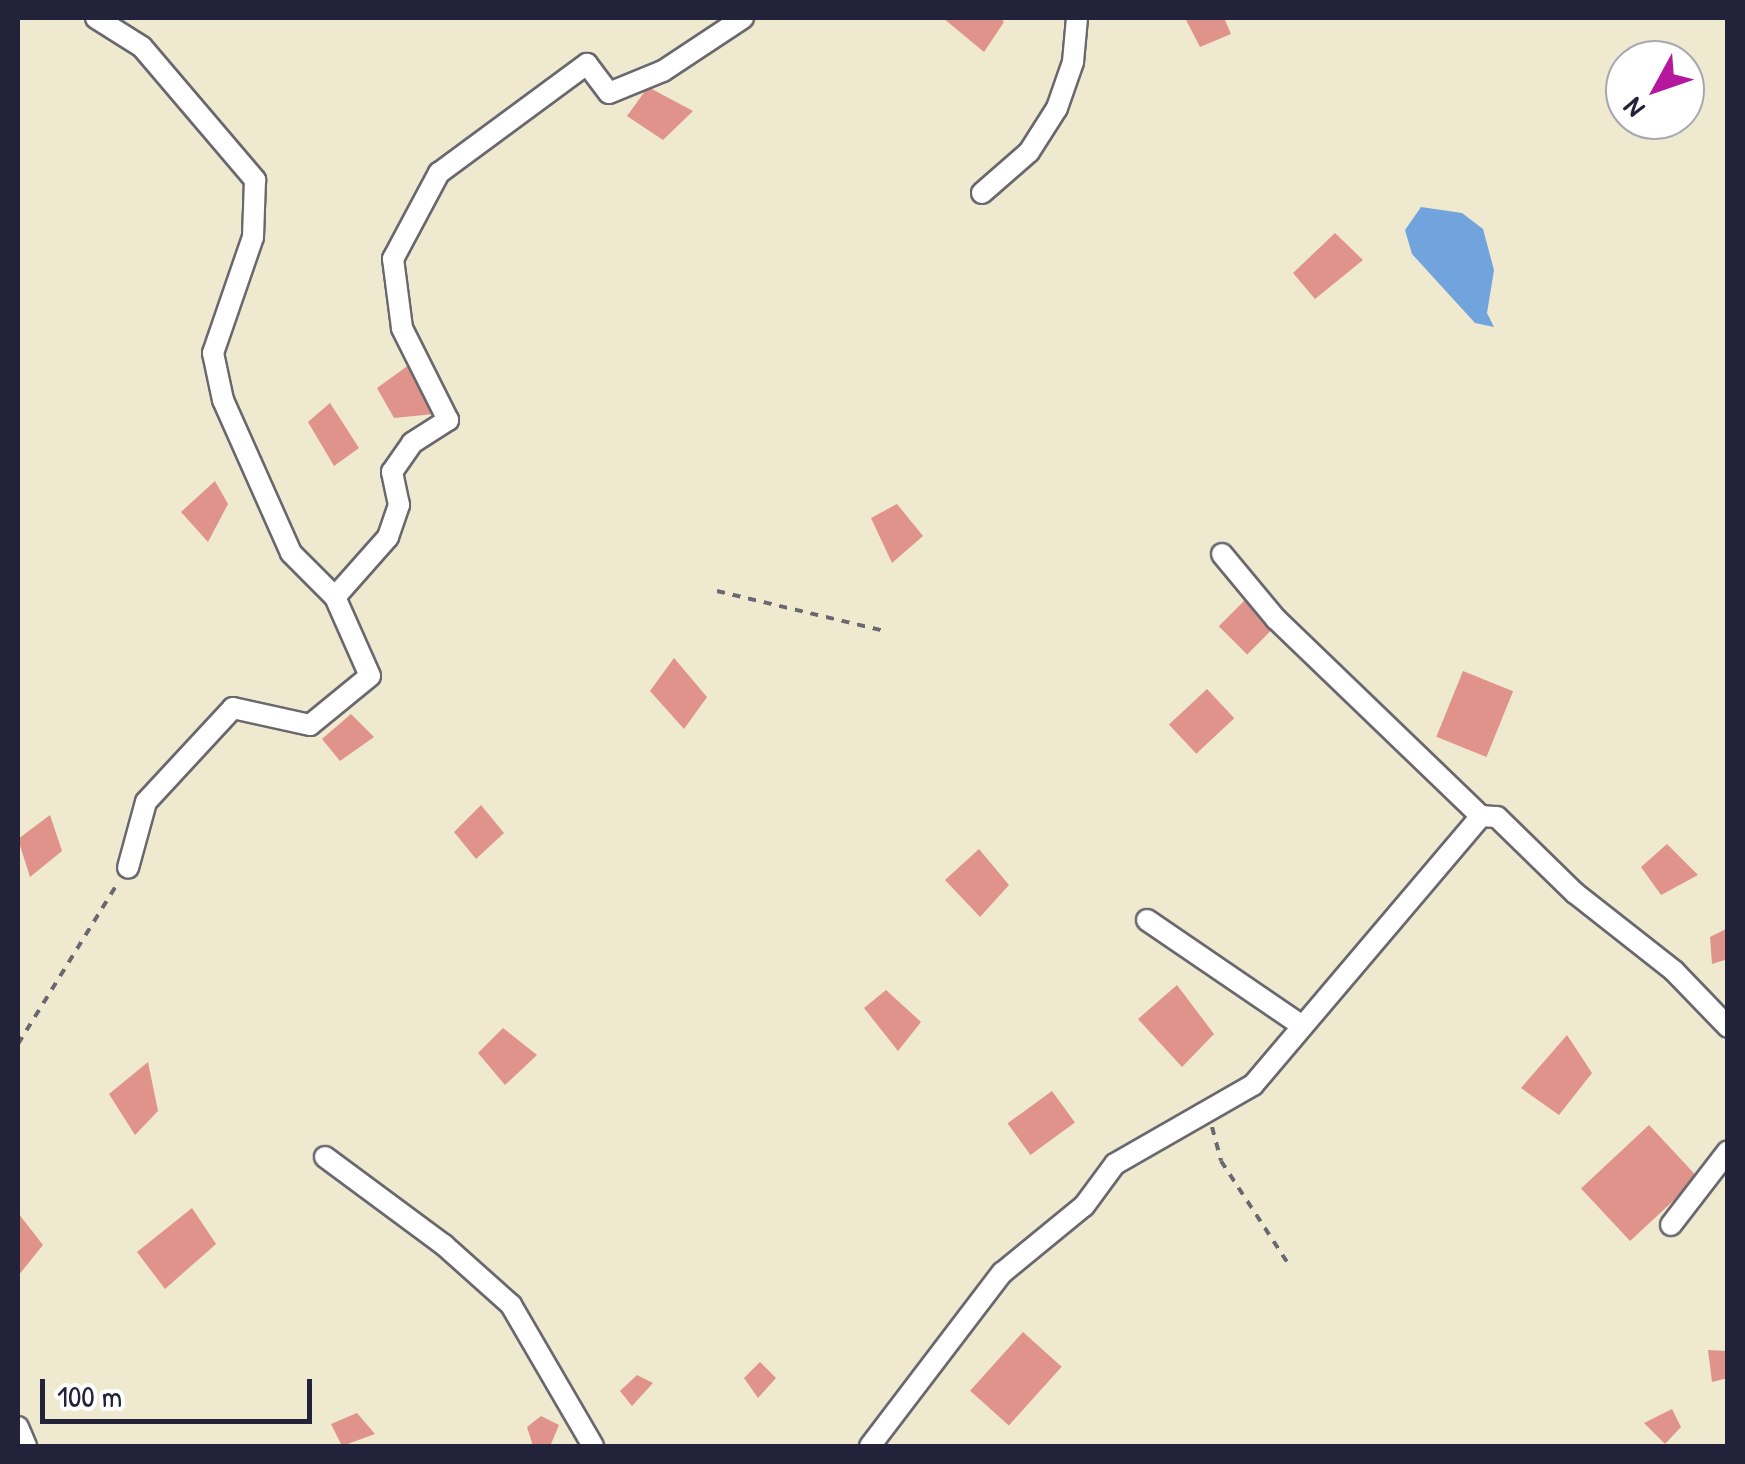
<!DOCTYPE html>
<style>
body{margin:0}
#map{position:relative;width:1745px;height:1464px;overflow:hidden;background:#efe9d0;font-family:"Patrick Hand",sans-serif}
div>[style]{position:absolute}
.water>*{inset:0;background:#71a4dd}
.building>*{inset:0;background:#e0938b;transform-origin:0 0}
.path>*{height:4px;margin-top:-2px;transform-origin:0;background:repeating-linear-gradient(90deg,#6a686f 0 8px,transparent 0 16px)}
.roads{filter:drop-shadow(2px 0 #6a686f) drop-shadow(-2px 0 #6a686f) drop-shadow(0 2px #6a686f) drop-shadow(0 -2px #6a686f)}
.minor>*{height:20px;margin:-10px;padding:0 10px;transform-origin:10px;border-radius:10px;background:#fff}
span{translate:-50% -50%;white-space:nowrap;text-align:center;line-height:1.15;-webkit-text-stroke:9px #fff;paint-order:stroke}
.frame{position:absolute;inset:0;border:20px solid #22223b;pointer-events:none}
.north{position:absolute;left:1605px;top:40px;width:100px;height:100px;box-sizing:border-box;background:#fff;border:2px solid #a7a7b1;border-radius:50%;rotate:230deg;font-size:28px;font-weight:700;line-height:40px;text-align:center;color:#22223b}
.north::after{content:'';display:block;margin:auto;width:35px;height:45px;background:#b5179e;clip-path:polygon(50% 0,100% 100%,50% 72%,0 100%)}
.scale{position:absolute;left:40px;top:1379px;width:272px;height:45px;box-sizing:border-box;border:5px solid #22223b;border-top:0;padding-left:12px;font-size:30px;line-height:35px;white-space:nowrap;color:#22223b;-webkit-text-stroke:8px #fff;paint-order:stroke}
</style>
<div id="map">
<div class="water">
<i style="clip-path:polygon(1421px 207px,1462px 213px,1483px 229px,1494px 270px,1487px 313px,1494px 327px,1475px 323px,1412px 254px,1405px 230px)"></i>
</div>
<div class="building">
<i style="clip-path:polygon(943px 18px,1000px 18px,1004px 22px,984px 52px)"></i>
<i style="clip-path:polygon(1185px 18px,1224px 18px,1231px 34px,1200px 47px)"></i>
<i style="clip-path:polygon(648px 87px,693px 111px,663px 140px,627px 116px)"></i>
<i style="clip-path:polygon(1335px 233px,1363px 260px,1315px 299px,1293px 273px)"></i>
<i style="clip-path:polygon(413px 362px,434px 414px,394px 418px,377px 388px)"></i>
<i style="clip-path:polygon(330px 403px,359px 448px,334px 466px,308px 422px)"></i>
<i style="clip-path:polygon(215px 481px,228px 504px,208px 542px,181px 512px)"></i>
<i style="clip-path:polygon(897px 504px,923px 536px,892px 563px,871px 518px)"></i>
<i style="left:1245px;top:600px;width:40px;height:37px;rotate:45deg"></i>
<i style="clip-path:polygon(674px 658px,707px 697px,684px 729px,650px 691px)"></i>
<i style="left:1463px;top:671px;width:54px;height:71px;rotate:22deg"></i>
<i style="left:1207px;top:689px;width:40px;height:52px;rotate:47deg"></i>
<i style="clip-path:polygon(351px 714px,374px 737px,340px 761px,322px 739px)"></i>
<i style="clip-path:polygon(481px 805px,504px 833px,476px 859px,454px 832px)"></i>
<i style="clip-path:polygon(50px 815px,62px 851px,30px 877px,18px 839px)"></i>
<i style="clip-path:polygon(1667px 844px,1698px 875px,1661px 895px,1641px 867px)"></i>
<i style="clip-path:polygon(979px 849px,1009px 885px,980px 917px,945px 880px)"></i>
<i style="clip-path:polygon(1728px 928px,1728px 959px,1712px 964px,1710px 937px)"></i>
<i style="clip-path:polygon(1177px 985px,1214px 1034px,1182px 1067px,1138px 1019px)"></i>
<i style="clip-path:polygon(886px 990px,921px 1022px,898px 1051px,864px 1008px)"></i>
<i style="clip-path:polygon(503px 1028px,537px 1055px,505px 1085px,478px 1053px)"></i>
<i style="clip-path:polygon(1567px 1035px,1592px 1073px,1559px 1115px,1521px 1088px)"></i>
<i style="clip-path:polygon(148px 1062px,158px 1111px,135px 1135px,109px 1094px)"></i>
<i style="left:1052px;top:1091px;width:39px;height:55px;rotate:54deg"></i>
<i style="left:1649px;top:1125px;width:72px;height:93px;rotate:47deg"></i>
<i style="clip-path:polygon(192px 1208px,216px 1244px,165px 1289px,137px 1252px)"></i>
<i style="clip-path:polygon(18px 1213px,43px 1245px,18px 1276px)"></i>
<i style="left:1023px;top:1332px;width:52px;height:79px;rotate:42deg"></i>
<i style="clip-path:polygon(1708px 1350px,1728px 1351px,1728px 1378px,1712px 1382px)"></i>
<i style="clip-path:polygon(760px 1362px,776px 1378px,758px 1398px,744px 1378px)"></i>
<i style="clip-path:polygon(637px 1375px,653px 1383px,632px 1406px,620px 1391px)"></i>
<i style="clip-path:polygon(1672px 1409px,1681px 1427px,1665px 1444px,1644px 1423px)"></i>
<i style="clip-path:polygon(357px 1413px,375px 1434px,342px 1446px,331px 1424px)"></i>
<i style="clip-path:polygon(541px 1416px,559px 1425px,551px 1444px,533px 1446px,527px 1427px)"></i>
</div>
<div class="path">
<i style="left:717px;top:591px;width:173px;rotate:13.4deg"></i>
<i style="left:18px;top:1044px;width:190px;rotate:-58.2deg"></i>
<i style="left:1212px;top:1127px;width:35px;rotate:75deg"></i>
<i style="left:1221px;top:1161px;width:121px;rotate:56.8deg"></i>
</div>
<div class="roads">
<div class="minor">
<i style="left:96px;top:18px;width:54px;rotate:32.2deg"></i>
<i style="left:142px;top:47px;width:175px;rotate:49.6deg"></i>
<i style="left:255px;top:180px;width:57px;rotate:92deg"></i>
<i style="left:253px;top:237px;width:123px;rotate:109deg"></i>
<i style="left:213px;top:353px;width:48px;rotate:78deg"></i>
<i style="left:223px;top:400px;width:167px;rotate:66deg"></i>
<i style="left:291px;top:553px;width:62px;rotate:45deg"></i>
<i style="left:335px;top:597px;width:86px;rotate:66.1deg"></i>
<i style="left:370px;top:676px;width:77px;rotate:140.8deg"></i>
<i style="left:310px;top:725px;width:79px;rotate:-167.6deg"></i>
<i style="left:233px;top:708px;width:128px;rotate:132.8deg"></i>
<i style="left:146px;top:802px;width:68px;rotate:105.3deg"></i>
<i style="left:982px;top:193px;width:62px;rotate:-41.1deg"></i>
<i style="left:1029px;top:152px;width:52px;rotate:-57.5deg"></i>
<i style="left:1057px;top:108px;width:49px;rotate:-70.8deg"></i>
<i style="left:1073px;top:62px;width:44px;rotate:-84.8deg"></i>
<i style="left:1222px;top:554px;width:85px;rotate:50.3deg"></i>
<i style="left:1276px;top:619px;width:284px;rotate:43.9deg"></i>
<i style="left:335px;top:597px;width:80px;rotate:-48.5deg"></i>
<i style="left:388px;top:537px;width:34px;rotate:-71deg"></i>
<i style="left:399px;top:505px;width:34px;rotate:-102deg"></i>
<i style="left:392px;top:472px;width:35px;rotate:-55deg"></i>
<i style="left:412px;top:443px;width:43px;rotate:-32.6deg"></i>
<i style="left:448px;top:420px;width:103px;rotate:-116.6deg"></i>
<i style="left:402px;top:328px;width:70px;rotate:-97.4deg"></i>
<i style="left:393px;top:259px;width:98px;rotate:-61.9deg"></i>
<i style="left:439px;top:173px;width:184px;rotate:-36.4deg"></i>
<i style="left:587px;top:64px;width:36px;rotate:53deg"></i>
<i style="left:609px;top:93px;width:58px;rotate:-22.2deg"></i>
<i style="left:663px;top:71px;width:96px;rotate:-33.5deg"></i>
<i style="left:1147px;top:920px;width:186px;rotate:34.3deg"></i>
<i style="left:325px;top:1157px;width:148px;rotate:36.5deg"></i>
<i style="left:444px;top:1245px;width:90px;rotate:41.8deg"></i>
<i style="left:511px;top:1305px;width:163px;rotate:59.8deg"></i>
<i style="left:1671px;top:1225px;width:93px;rotate:-52.4deg"></i>
<i style="left:18px;top:1427px;width:21px;rotate:67deg"></i>
<i style="left:870px;top:1446px;width:218px;rotate:-52.7deg"></i>
<i style="left:1002px;top:1273px;width:106px;rotate:-39.3deg"></i>
<i style="left:1084px;top:1206px;width:52px;rotate:-53.6deg"></i>
<i style="left:1115px;top:1164px;width:159px;rotate:-29.8deg"></i>
<i style="left:1253px;top:1085px;width:353px;rotate:-49.7deg"></i>
<i style="left:1481px;top:816px;width:16px;rotate:4deg"></i>
<i style="left:1497px;top:817px;width:109px;rotate:44.3deg"></i>
<i style="left:1575px;top:893px;width:126px;rotate:38.2deg"></i>
<i style="left:1674px;top:971px;width:78px;rotate:46deg"></i>
</div>
</div>
<div class="frame"></div>
<div class="north">N</div>
<div class="scale">100 m</div>
</div>
